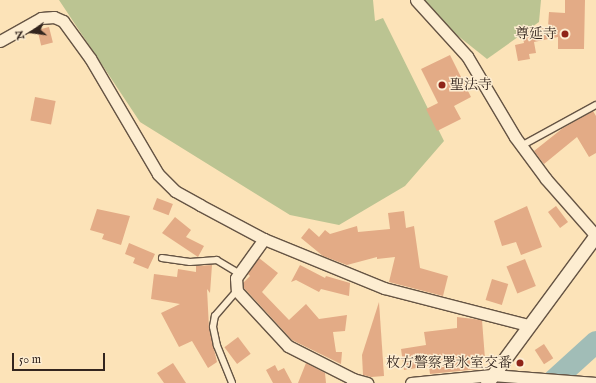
<!DOCTYPE html>
<meta charset="utf-8">
<style>
body{margin:0}
#map{position:relative;width:596px;height:383px;overflow:hidden;background:#fce3b8;font-family:"IM FELL English","Noto Serif JP",serif}
div>[style]{position:absolute}
.green>*{inset:0;background:#bbc492}
.river>*{height:22px;margin:-11px;padding:0 11px;transform-origin:11px;border-radius:11px;background:#a1bdb7}
.building>*{inset:0;background:#e3ab86;transform-origin:0 0}
.roads{filter:drop-shadow(1px 0 #655444) drop-shadow(-1px 0 #655444) drop-shadow(0 1px #655444) drop-shadow(0 -1px #655444)}
.service>*{height:5.5px;margin:-2.75px;padding:0 2.75px;transform-origin:2.75px;border-radius:2.75px;background:#fdedd1}
.minor>*{height:11px;margin:-5.5px;padding:0 5.5px;transform-origin:5.5px;border-radius:5.5px;background:#fdedd1}
.tertiary>*{height:13px;margin:-6.5px;padding:0 6.5px;transform-origin:6.5px;border-radius:6.5px;background:#fdedd1}
.dots>*{width:11px;height:11px;translate:-50% -50%;box-sizing:border-box;border:2px solid #fdedd1;border-radius:50%}
span{translate:-50% -50%;white-space:nowrap;text-align:center;line-height:1.15;-webkit-text-stroke:3px #fdedd1;paint-order:stroke}
.poi-label{font-size:14px;color:#33251e}
.right{translate:-100% -50%;text-align:right}
.left{translate:0 -50%;text-align:left}
.north{position:absolute;left:12px;top:12px;width:40px;height:40px;-webkit-text-stroke:3px #fdedd1;paint-order:stroke;rotate:256deg;font-size:11px;font-weight:700;line-height:16px;text-align:center;color:#33251e}
.north::after{content:'';display:block;margin:auto;width:14px;height:18px;background:#33251e;clip-path:polygon(50% 0,100% 100%,50% 72%,0 100%)}
.scale{position:absolute;left:12px;top:353px;width:93px;height:18px;box-sizing:border-box;border:2px solid #33251e;border-top:0;padding-left:5px;font-size:12px;line-height:14px;white-space:nowrap;color:#33251e;-webkit-text-stroke:3px #fdedd1;paint-order:stroke}
</style>
<div id="map">
<div class="green">
<i style="clip-path:polygon(59px 0,373px 0,375px 21px,383px 18px,444px 141px,405px 186px,339px 225px,290px 215px,140px 122px)"></i>
<i style="clip-path:polygon(413px 0,541px 0,539px 22px,487px 59px)"></i>
</div>
<div class="river">
<i style="left:551px;top:383px;width:61px;rotate:-42.3deg"></i>
</div>
<div class="building">
<i style="clip-path:polygon(565px 0,585px 0,584px 49px,558px 49px,558px 37px,534px 42px,536px 53px,529px 54px,530px 59px,518px 61px,515px 45px,524px 43px,523px 38px,529px 37px,528px 31px,548px 27px,549px 12px,565px 13px)"></i>
<i style="left:49px;top:27px;width:16px;height:12px;rotate:76deg"></i>
<i style="clip-path:polygon(450px 55px,471px 97px,454px 106px,461px 119px,437px 131px,426px 109px,438px 103px,421px 69px)"></i>
<i style="left:35px;top:97px;width:21px;height:24px;rotate:11deg"></i>
<i style="clip-path:polygon(593px 111px,596px 116px,596px 153px,589px 157px,577px 137px,544px 164px,534px 151px,563px 128px)"></i>
<i style="left:157px;top:198px;width:17px;height:12px;rotate:21deg"></i>
<i style="clip-path:polygon(527px 206px,542px 247px,521px 255px,516px 242px,502px 246px,494px 221px)"></i>
<i style="left:556px;top:206px;width:20px;height:10px;rotate:53deg"></i>
<i style="clip-path:polygon(97px 209px,130px 216px,121px 245px,102px 239px,104px 234px,90px 230px)"></i>
<i style="clip-path:polygon(404px 211px,406px 228px,414px 226px,420px 268px,448px 276px,443px 296px,389px 282px,395px 257px,377px 259px,377px 257px,347px 265px,323px 256px,301px 238px,309px 228px,319px 237px,325px 230px,330px 234px,357px 226px,358px 232px,390px 229px,388px 213px)"></i>
<i style="clip-path:polygon(175px 217px,191px 230px,186px 237px,204px 246px,198px 257px,162px 233px)"></i>
<i style="clip-path:polygon(129px 243px,155px 254px,148px 269px,133px 263px,135px 258px,125px 254px)"></i>
<i style="clip-path:polygon(259px 258px,278px 273px,262px 292px,289px 320px,306px 304px,319px 319px,347px 315px,345px 331px,333px 332px,336px 352px,342px 352px,341px 364px,292px 340px,244px 288px,243px 283px,250px 276px,248px 274px)"></i>
<i style="left:525px;top:259px;width:29px;height:20px;rotate:68deg"></i>
<i style="clip-path:polygon(212px 265px,210px 293px,207px 289px,209px 328px,217px 362px,208px 368px,192px 341px,179px 347px,161px 313px,180px 304px,151px 299px,154px 274px,177px 277px,178px 269px,196px 272px,196px 266px)"></i>
<i style="clip-path:polygon(300px 265px,325px 278px,326px 276px,350px 283px,349px 296px,321px 289px,319px 292px,296px 280px,291px 282px)"></i>
<i style="left:492px;top:279px;width:17px;height:22px;rotate:17deg"></i>
<i style="clip-path:polygon(379px 302px,384px 376px,371px 377px,363px 375px,362px 355px)"></i>
<i style="clip-path:polygon(457px 317px,482px 320px,485px 359px,479px 360px,479px 369px,430px 374px,429px 366px,404px 370px,401px 349px,426px 345px,424px 332px,457px 328px)"></i>
<i style="left:238px;top:337px;width:21px;height:17px;rotate:53deg"></i>
<i style="left:544px;top:344px;width:17px;height:11px;rotate:57deg"></i>
<i style="clip-path:polygon(173px 363px,186px 383px,164px 383px,157px 373px)"></i>
<i style="clip-path:polygon(306px 363px,325px 373px,326px 383px,298px 383px)"></i>
<i style="clip-path:polygon(275px 365px,278px 371px,284px 368px,292px 383px,273px 383px,266px 370px)"></i>
</div>
<div class="roads">
<div class="service">
<i style="left:521px;top:146px;width:85px;rotate:-28.7deg"></i>
<i style="left:162px;top:258px;width:28px;rotate:8deg"></i>
<i style="left:190px;top:262px;width:27px;rotate:-4deg"></i>
<i style="left:217px;top:260px;width:26px;rotate:31deg"></i>
<i style="left:232px;top:383px;width:40px;rotate:-112deg"></i>
<i style="left:217px;top:346px;width:19px;rotate:-102deg"></i>
<i style="left:213px;top:327px;width:11px;rotate:-80deg"></i>
<i style="left:215px;top:316px;width:33px;rotate:-49deg"></i>
</div>
<div class="minor">
<i style="left:416px;top:0;width:76px;rotate:47.7deg"></i>
<i style="left:467px;top:56px;width:94px;rotate:59.3deg"></i>
<i style="left:515px;top:137px;width:52px;rotate:53.6deg"></i>
<i style="left:546px;top:179px;width:76px;rotate:48.7deg"></i>
<i style="left:0;top:41px;width:47px;rotate:-29.3deg"></i>
<i style="left:41px;top:18px;width:13px;rotate:-4deg"></i>
<i style="left:54px;top:17px;width:10px;rotate:24deg"></i>
<i style="left:63px;top:21px;width:46px;rotate:53.9deg"></i>
<i style="left:90px;top:58px;width:134px;rotate:59.6deg"></i>
<i style="left:158px;top:174px;width:24px;rotate:45deg"></i>
<i style="left:175px;top:191px;width:29px;rotate:29deg"></i>
<i style="left:200px;top:205px;width:72px;rotate:28deg"></i>
<i style="left:264px;top:239px;width:130px;rotate:22.2deg"></i>
<i style="left:384px;top:288px;width:149px;rotate:14.4deg"></i>
<i style="left:264px;top:239px;width:48px;rotate:125.7deg"></i>
<i style="left:236px;top:278px;width:13px;rotate:86deg"></i>
<i style="left:237px;top:291px;width:75px;rotate:47.2deg"></i>
<i style="left:288px;top:346px;width:73px;rotate:26.9deg"></i>
<i style="left:352px;top:383px;width:4px;rotate:-76deg"></i>
<i style="left:353px;top:379px;width:15px;rotate:16deg"></i>
<i style="left:411px;top:383px;width:81px;rotate:-5.6deg"></i>
<i style="left:492px;top:375px;width:104px;rotate:4.4deg"></i>
</div>
<div class="tertiary">
<i style="left:487px;top:383px;width:184px;rotate:-53.6deg"></i>
</div>
</div>
<div class="dots">
<i style="left:565px;top:34px;background:#8f2418"></i>
<i style="left:442px;top:85px;background:#8f2418"></i>
<i style="left:520px;top:363px;background:#8f2418"></i>
</div>
<div class="poi-label">
<span class="right" style="left:557px;top:34px">尊延寺</span>
<span class="left" style="left:450px;top:85px">聖法寺</span>
<span class="right" style="left:512px;top:363px">枚方警察署氷室交番</span>
</div>
<div class="north">N</div>
<div class="scale">50 m</div>
</div>
